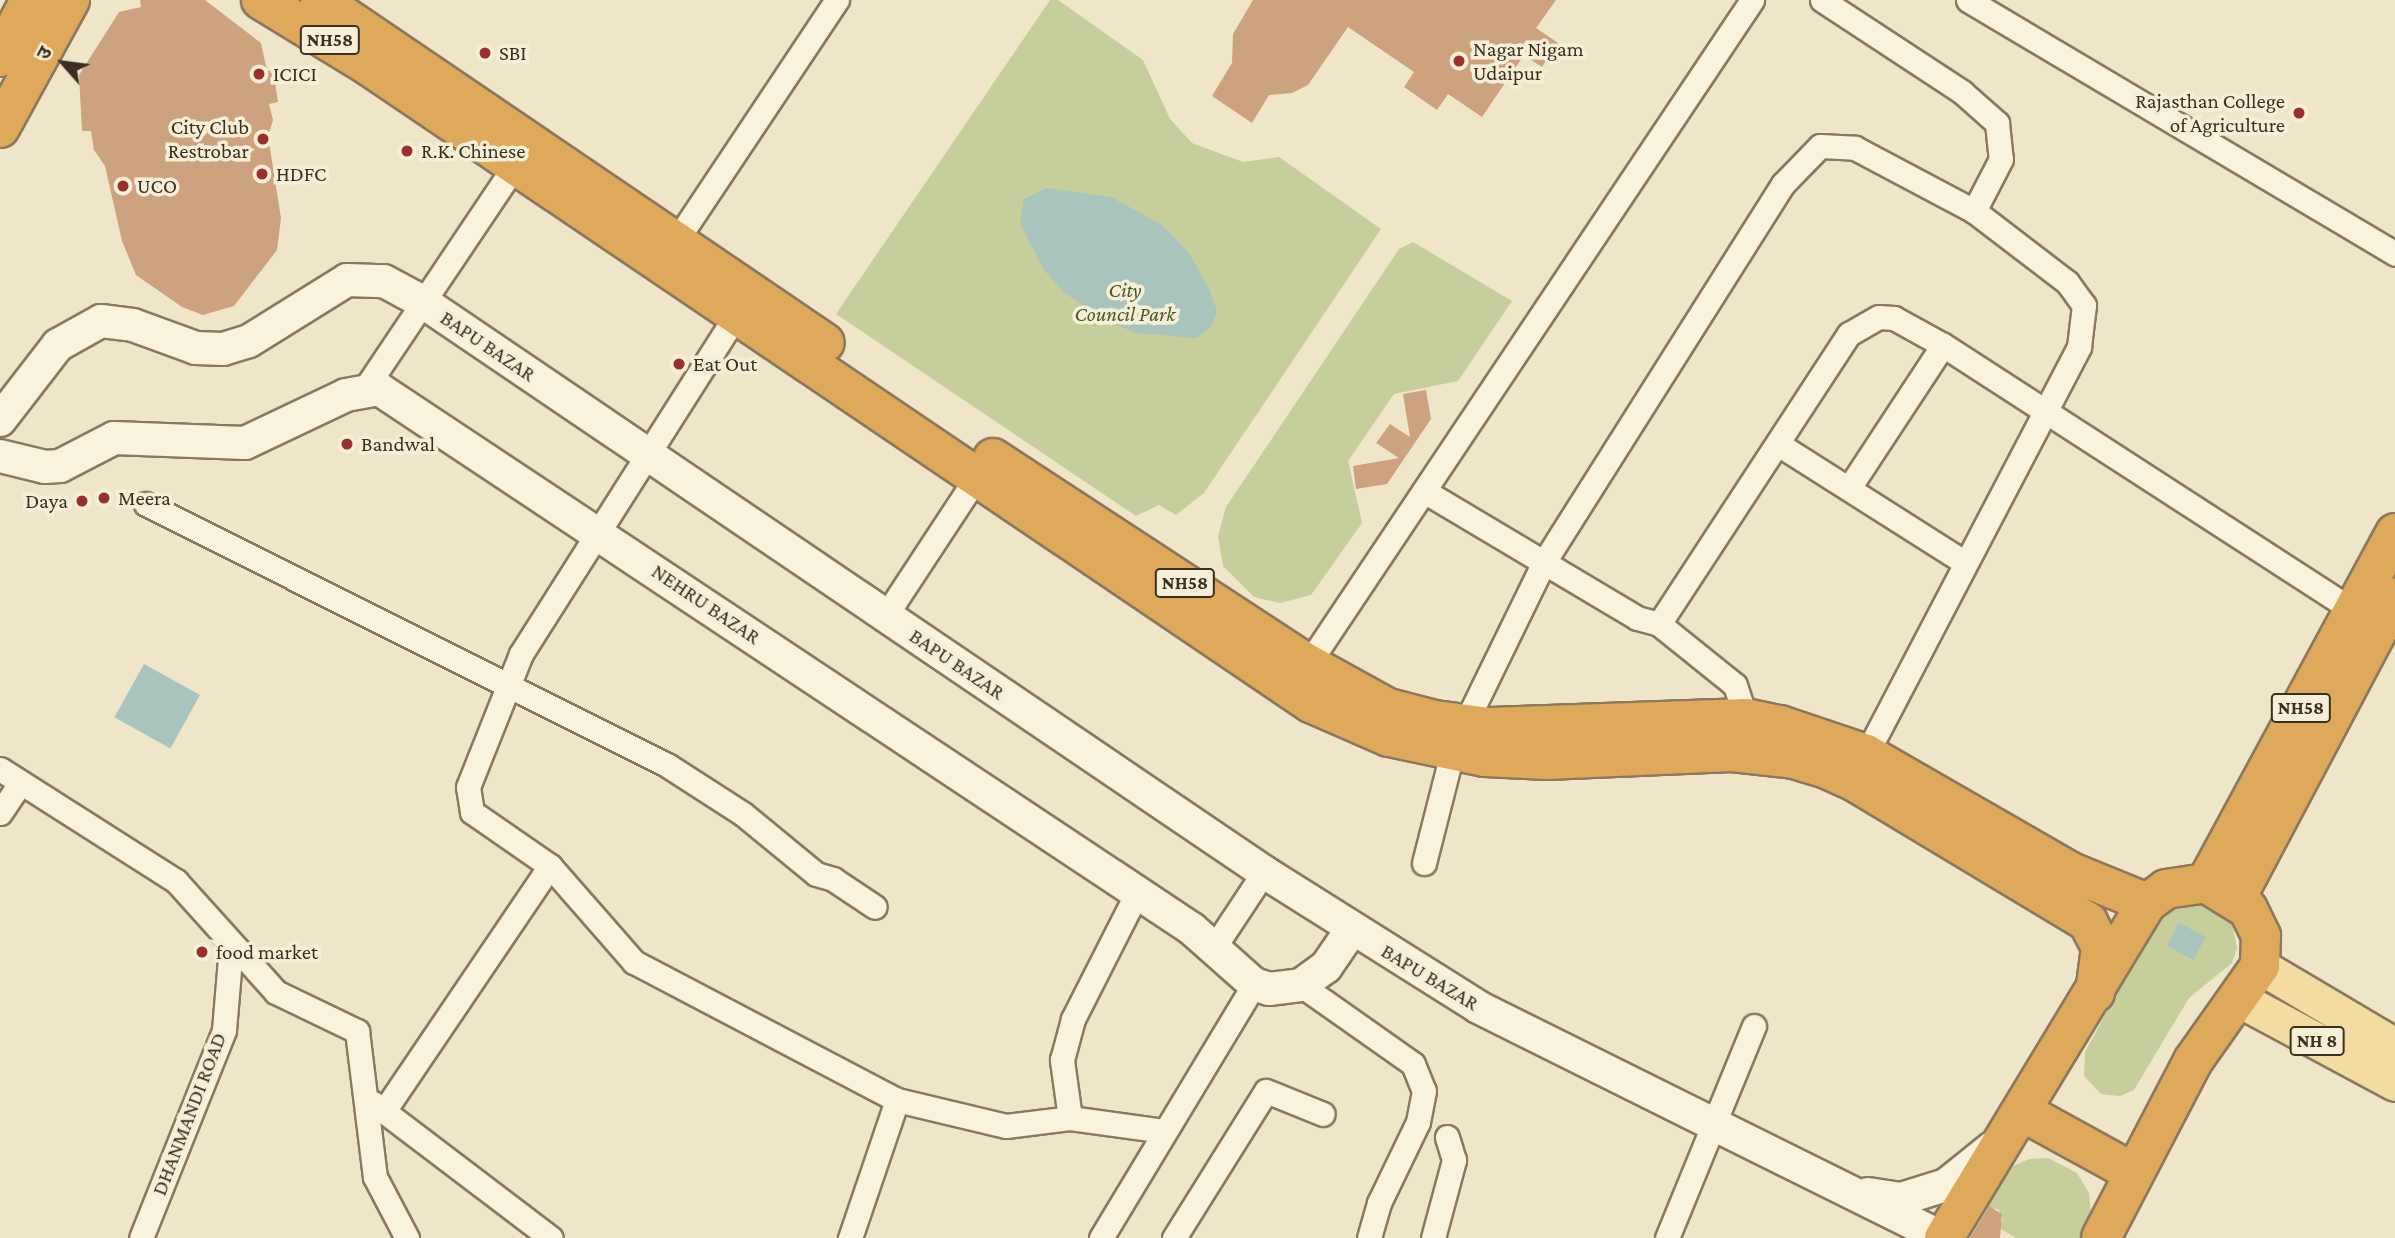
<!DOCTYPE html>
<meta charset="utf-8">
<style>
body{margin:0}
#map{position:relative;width:2395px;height:1238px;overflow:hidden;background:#efe5c8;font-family:"Crimson Pro","Noto Sans Devanagari",serif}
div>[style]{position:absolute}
.green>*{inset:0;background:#c6ce9b}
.water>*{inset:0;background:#a9c3bd;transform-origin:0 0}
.building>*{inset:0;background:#cda27e}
.roads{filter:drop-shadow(2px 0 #8c785d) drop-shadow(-2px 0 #8c785d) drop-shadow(0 2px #8c785d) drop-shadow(0 -2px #8c785d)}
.street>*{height:23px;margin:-11.5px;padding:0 11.5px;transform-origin:11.5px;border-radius:11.5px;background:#f9f2dc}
.secondary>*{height:32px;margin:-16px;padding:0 16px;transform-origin:16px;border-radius:16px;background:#f9f2dc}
.primary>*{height:35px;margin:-17.5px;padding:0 17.5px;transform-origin:17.5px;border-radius:17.5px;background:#f2dca1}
.highway>*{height:38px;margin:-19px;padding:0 19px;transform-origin:19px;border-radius:19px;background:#dea95a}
.dots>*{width:19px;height:19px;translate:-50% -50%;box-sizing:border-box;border:4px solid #f6efd8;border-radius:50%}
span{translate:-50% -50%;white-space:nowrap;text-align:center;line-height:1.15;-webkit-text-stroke:7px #f6efd8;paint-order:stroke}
.shield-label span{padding:2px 5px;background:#f6efd8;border:2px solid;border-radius:5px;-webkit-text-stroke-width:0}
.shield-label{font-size:19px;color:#3c2f20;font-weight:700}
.poi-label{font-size:21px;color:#3c2f20}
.left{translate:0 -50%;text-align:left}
.right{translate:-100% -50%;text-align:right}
.park-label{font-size:21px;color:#4a5927;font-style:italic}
.street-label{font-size:21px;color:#3c2f20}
.north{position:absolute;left:28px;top:28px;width:70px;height:70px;-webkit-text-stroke:5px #f6efd8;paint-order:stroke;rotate:298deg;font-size:19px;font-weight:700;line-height:28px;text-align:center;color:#3c2f20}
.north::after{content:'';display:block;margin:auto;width:24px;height:32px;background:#3c2f20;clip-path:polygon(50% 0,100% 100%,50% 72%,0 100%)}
</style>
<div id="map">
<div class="green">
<i style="clip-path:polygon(1050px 0,1058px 0,1143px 60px,1170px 119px,1192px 143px,1243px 162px,1279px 157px,1381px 229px,1204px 493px,1176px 515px,1159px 505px,1136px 516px,836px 314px)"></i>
<i style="clip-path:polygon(1413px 242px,1512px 301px,1458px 381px,1394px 394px,1348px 461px,1362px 523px,1311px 595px,1280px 603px,1254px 597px,1223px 566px,1218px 536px,1226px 507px,1399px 249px)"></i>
<i style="clip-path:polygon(2199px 898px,2232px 924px,2237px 948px,2232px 963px,2189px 998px,2134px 1090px,2120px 1096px,2101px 1094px,2084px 1076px,2085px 1052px,2153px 926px,2173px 906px)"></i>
<i style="clip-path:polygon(2048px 1158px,2077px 1173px,2089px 1193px,2091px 1214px,2082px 1238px,2016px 1238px,1999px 1228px,2003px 1219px,1998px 1209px,1984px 1208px,2009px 1168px,2029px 1159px)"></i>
</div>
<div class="water">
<i style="clip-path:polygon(1047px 188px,1111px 197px,1162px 225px,1188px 252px,1208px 286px,1217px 311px,1211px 327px,1196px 338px,1136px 333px,1101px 318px,1065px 293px,1044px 270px,1020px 223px,1024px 199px)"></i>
<i style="left:144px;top:664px;width:64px;height:61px;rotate:29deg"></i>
<i style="left:2179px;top:923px;width:30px;height:26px;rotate:28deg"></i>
</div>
<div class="building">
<i style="clip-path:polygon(140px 0,205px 0,261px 43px,267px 71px,273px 70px,278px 102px,269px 104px,273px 120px,268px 136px,281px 218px,277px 250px,234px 306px,203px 315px,182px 307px,136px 275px,122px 241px,105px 166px,94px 150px,91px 131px,82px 131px,79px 75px,119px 12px,141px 7px)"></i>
<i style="clip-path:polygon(1253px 0,1556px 0,1536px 28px,1558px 43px,1542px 67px,1524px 55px,1482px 117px,1448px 94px,1437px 110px,1404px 87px,1414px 72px,1348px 27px,1308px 85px,1292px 93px,1269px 95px,1252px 123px,1212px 96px,1232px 63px,1233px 34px)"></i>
<i style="clip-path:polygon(1426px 390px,1431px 419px,1387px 484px,1356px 489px,1353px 466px,1399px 458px,1376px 443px,1390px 424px,1410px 437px,1403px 394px)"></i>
<i style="clip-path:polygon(1989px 1206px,2002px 1214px,2000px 1238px,1970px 1238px)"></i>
</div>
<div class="roads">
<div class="street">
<i style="left:1822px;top:0;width:168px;rotate:33.3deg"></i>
<i style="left:1962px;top:92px;width:47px;rotate:41.5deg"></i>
<i style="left:1997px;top:123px;width:36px;rotate:84deg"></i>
<i style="left:2001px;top:159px;width:59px;rotate:117.4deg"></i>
<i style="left:1968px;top:0;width:497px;rotate:30.7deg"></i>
<i style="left:676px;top:241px;width:290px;rotate:-56.3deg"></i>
<i style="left:364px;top:390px;width:271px;rotate:-56.1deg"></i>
<i style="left:1778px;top:444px;width:220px;rotate:32.4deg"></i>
<i style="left:1849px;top:488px;width:171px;rotate:-56.7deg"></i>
<i style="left:1424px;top:491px;width:248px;rotate:30.8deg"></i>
<i style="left:1637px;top:618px;width:23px;rotate:15deg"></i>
<i style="left:1659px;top:624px;width:97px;rotate:38.8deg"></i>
<i style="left:1735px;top:685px;width:35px;rotate:72deg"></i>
<i style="left:146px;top:504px;width:583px;rotate:26.61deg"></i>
<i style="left:667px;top:765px;width:90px;rotate:32.8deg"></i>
<i style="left:743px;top:814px;width:94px;rotate:39.4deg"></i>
<i style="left:816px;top:874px;width:18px;rotate:16deg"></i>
<i style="left:833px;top:879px;width:50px;rotate:33.7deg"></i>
<i style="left:886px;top:615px;width:164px;rotate:-56.7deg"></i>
<i style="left:1659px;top:624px;width:347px;rotate:-56.8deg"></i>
<i style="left:1849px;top:334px;width:34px;rotate:-30deg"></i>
<i style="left:1879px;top:317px;width:15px;rotate:4deg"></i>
<i style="left:1894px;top:318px;width:56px;rotate:28.9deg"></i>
<i style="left:1943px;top:345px;width:488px;rotate:32.9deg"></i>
<i style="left:1308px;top:664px;width:799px;rotate:-56.23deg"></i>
<i style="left:1464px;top:726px;width:182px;rotate:-64deg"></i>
<i style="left:1544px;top:562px;width:447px;rotate:-57.7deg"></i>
<i style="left:1783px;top:184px;width:53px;rotate:-45.8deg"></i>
<i style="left:1820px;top:146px;width:35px;rotate:3deg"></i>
<i style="left:1855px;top:148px;width:135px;rotate:27.9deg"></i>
<i style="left:1974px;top:211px;width:117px;rotate:37.4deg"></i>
<i style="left:2067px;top:282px;width:29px;rotate:54deg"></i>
<i style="left:2084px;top:305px;width:42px;rotate:96.8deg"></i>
<i style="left:2079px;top:347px;width:459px;rotate:117.6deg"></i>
<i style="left:0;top:769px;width:209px;rotate:32.5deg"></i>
<i style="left:176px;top:881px;width:149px;rotate:48deg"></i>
<i style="left:276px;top:992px;width:90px;rotate:25.7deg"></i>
<i style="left:357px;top:1031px;width:147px;rotate:83deg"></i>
<i style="left:375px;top:1177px;width:69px;rotate:62.3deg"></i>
<i style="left:0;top:813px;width:34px;rotate:-56deg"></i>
<i style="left:1424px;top:863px;width:114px;rotate:-75.7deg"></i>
<i style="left:550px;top:866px;width:95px;rotate:-145.3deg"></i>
<i style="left:472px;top:812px;width:25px;rotate:-99deg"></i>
<i style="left:468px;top:787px;width:143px;rotate:-68.3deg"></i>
<i style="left:521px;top:654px;width:401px;rotate:-57.6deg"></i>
<i style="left:1213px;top:949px;width:92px;rotate:-56.5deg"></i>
<i style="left:1301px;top:985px;width:137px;rotate:35.2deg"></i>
<i style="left:1413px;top:1064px;width:29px;rotate:68deg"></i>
<i style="left:1424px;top:1091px;width:32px;rotate:101deg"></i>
<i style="left:1418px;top:1122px;width:90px;rotate:115.7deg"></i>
<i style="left:1379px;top:1203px;width:36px;rotate:106deg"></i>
<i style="left:897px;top:1100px;width:112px;rotate:13.4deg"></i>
<i style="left:1006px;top:1126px;width:64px;rotate:-7.1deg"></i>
<i style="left:1070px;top:1118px;width:96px;rotate:7.8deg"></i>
<i style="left:373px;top:1103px;width:223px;rotate:37.2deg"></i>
<i style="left:384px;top:1111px;width:296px;rotate:-55.9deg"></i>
<i style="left:550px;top:866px;width:128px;rotate:48.8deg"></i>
<i style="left:634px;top:962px;width:297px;rotate:27.7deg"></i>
<i style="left:897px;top:1100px;width:146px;rotate:108.8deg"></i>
<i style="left:1070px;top:1118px;width:59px;rotate:-97.9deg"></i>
<i style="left:1062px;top:1060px;width:42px;rotate:-75deg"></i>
<i style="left:1073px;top:1019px;width:141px;rotate:-63.1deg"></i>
<i style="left:141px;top:1238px;width:224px;rotate:-68.2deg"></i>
<i style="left:224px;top:1030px;width:84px;rotate:-85.2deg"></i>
<i style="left:1101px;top:1238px;width:297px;rotate:-58.9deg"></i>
<i style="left:1174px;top:1238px;width:173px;rotate:-58deg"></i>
<i style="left:1266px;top:1091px;width:61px;rotate:22deg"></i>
<i style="left:1433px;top:1238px;width:81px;rotate:-74.9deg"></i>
<i style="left:1454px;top:1160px;width:24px;rotate:-107deg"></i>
<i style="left:1667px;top:1238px;width:229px;rotate:-67.7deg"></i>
</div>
<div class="secondary">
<i style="left:0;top:420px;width:95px;rotate:-52.3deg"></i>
<i style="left:58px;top:345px;width:49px;rotate:-29.2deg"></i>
<i style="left:101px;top:321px;width:32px;rotate:7deg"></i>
<i style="left:133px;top:325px;width:67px;rotate:20.1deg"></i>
<i style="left:196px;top:348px;width:27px;rotate:2deg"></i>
<i style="left:223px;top:349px;width:27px;rotate:-17deg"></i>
<i style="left:249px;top:341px;width:115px;rotate:-31.9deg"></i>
<i style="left:347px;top:280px;width:37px;rotate:2deg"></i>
<i style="left:384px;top:281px;width:44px;rotate:28.3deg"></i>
<i style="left:423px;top:302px;width:1016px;rotate:34.13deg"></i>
<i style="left:1264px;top:872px;width:253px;rotate:32.2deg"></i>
<i style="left:1478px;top:1007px;width:519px;rotate:26.42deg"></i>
<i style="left:0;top:456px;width:46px;rotate:13.7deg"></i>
<i style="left:45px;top:467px;width:15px;rotate:-4deg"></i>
<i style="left:60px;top:466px;width:61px;rotate:-27.4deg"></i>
<i style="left:114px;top:438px;width:131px;rotate:2.2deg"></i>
<i style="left:245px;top:443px;width:112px;rotate:-25.4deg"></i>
<i style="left:346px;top:395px;width:34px;rotate:-10deg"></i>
<i style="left:379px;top:389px;width:976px;rotate:33.59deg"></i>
<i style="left:1192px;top:929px;width:83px;rotate:41.6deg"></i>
<i style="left:1254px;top:984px;width:16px;rotate:18deg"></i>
<i style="left:1269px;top:989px;width:32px;rotate:-7deg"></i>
<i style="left:1301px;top:985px;width:31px;rotate:-36deg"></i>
<i style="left:1326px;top:967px;width:46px;rotate:-55.6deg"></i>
<i style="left:1868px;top:1194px;width:33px;rotate:9deg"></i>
<i style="left:1901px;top:1199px;width:47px;rotate:-17.3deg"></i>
<i style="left:1946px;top:1185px;width:59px;rotate:-38.8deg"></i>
</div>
<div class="primary">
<i style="left:2260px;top:966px;width:157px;rotate:30.7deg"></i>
<i style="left:2239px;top:999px;width:177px;rotate:28.3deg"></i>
</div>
<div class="highway">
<i style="left:261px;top:0;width:127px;rotate:31.4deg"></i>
<i style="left:369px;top:66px;width:1137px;rotate:34.07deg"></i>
<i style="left:1311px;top:703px;width:85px;rotate:23.6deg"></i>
<i style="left:1389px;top:737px;width:98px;rotate:11.8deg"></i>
<i style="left:1485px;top:757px;width:62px;rotate:2.8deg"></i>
<i style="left:1547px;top:760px;width:185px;rotate:-2.5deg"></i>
<i style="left:1732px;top:752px;width:62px;rotate:6.4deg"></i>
<i style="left:1794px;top:759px;width:31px;rotate:17deg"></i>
<i style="left:1824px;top:768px;width:34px;rotate:24deg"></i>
<i style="left:1855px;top:782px;width:272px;rotate:31deg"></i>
<i style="left:2088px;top:922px;width:28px;rotate:63deg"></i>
<i style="left:2101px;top:947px;width:46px;rotate:97.4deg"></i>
<i style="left:320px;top:0;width:610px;rotate:34.18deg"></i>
<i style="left:0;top:57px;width:64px;rotate:-62.2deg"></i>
<i style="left:0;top:128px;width:146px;rotate:-61.3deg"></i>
<i style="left:993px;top:458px;width:376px;rotate:33.2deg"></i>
<i style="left:1308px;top:664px;width:91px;rotate:28.8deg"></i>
<i style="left:1388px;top:708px;width:49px;rotate:14.3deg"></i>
<i style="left:1435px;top:720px;width:55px;rotate:7.3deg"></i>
<i style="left:1490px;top:727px;width:256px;rotate:-2deg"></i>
<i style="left:1746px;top:718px;width:35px;rotate:12deg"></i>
<i style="left:1780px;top:725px;width:91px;rotate:18.6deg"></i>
<i style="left:1866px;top:754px;width:237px;rotate:29.9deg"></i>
<i style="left:2071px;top:872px;width:82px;rotate:22.2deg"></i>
<i style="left:2206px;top:883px;width:398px;rotate:-61.6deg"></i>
<i style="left:2236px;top:898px;width:340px;rotate:-62.1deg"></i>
<i style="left:2023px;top:1112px;width:127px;rotate:28.8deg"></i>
<i style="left:1944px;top:1238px;width:392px;rotate:-58.8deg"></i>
<i style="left:2147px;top:903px;width:24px;rotate:-36deg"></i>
<i style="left:2166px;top:889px;width:40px;rotate:-8.5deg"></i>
<i style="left:2206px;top:883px;width:49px;rotate:31.8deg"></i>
<i style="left:2248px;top:909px;width:30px;rotate:64deg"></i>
<i style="left:2261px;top:936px;width:30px;rotate:92deg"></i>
<i style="left:2260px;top:966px;width:116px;rotate:125.2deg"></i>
<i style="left:2193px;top:1061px;width:199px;rotate:117.5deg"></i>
</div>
</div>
<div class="dots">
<i style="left:485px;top:53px;background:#9b2f2c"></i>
<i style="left:1459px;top:61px;background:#9b2f2c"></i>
<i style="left:259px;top:74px;background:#9b2f2c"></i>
<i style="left:2299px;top:113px;background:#9b2f2c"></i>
<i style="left:263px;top:139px;background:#9b2f2c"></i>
<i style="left:407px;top:151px;background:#9b2f2c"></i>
<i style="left:262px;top:174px;background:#9b2f2c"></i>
<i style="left:123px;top:186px;background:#9b2f2c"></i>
<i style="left:679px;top:364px;background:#9b2f2c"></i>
<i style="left:347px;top:444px;background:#9b2f2c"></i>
<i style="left:104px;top:498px;background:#9b2f2c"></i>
<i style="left:82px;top:501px;background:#9b2f2c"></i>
<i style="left:202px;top:952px;background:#9b2f2c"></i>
</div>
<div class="shield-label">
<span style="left:330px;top:40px">NH58</span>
<span style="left:1185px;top:583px">NH58</span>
<span style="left:2301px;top:708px">NH58</span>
<span style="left:2317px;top:1041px">NH 8</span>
</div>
<div class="poi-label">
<span class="left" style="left:1473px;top:61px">Nagar Nigam<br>Udaipur</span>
<span class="left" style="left:499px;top:53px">SBI</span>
<span class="left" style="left:273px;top:74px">ICICI</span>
<span class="right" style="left:2285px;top:113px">Rajasthan College<br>of Agriculture</span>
<span class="right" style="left:249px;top:139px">City Club<br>Restrobar</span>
<span class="left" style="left:421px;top:151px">R.K. Chinese</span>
<span class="left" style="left:276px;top:174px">HDFC</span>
<span class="left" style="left:137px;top:186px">UCO</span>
<span class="left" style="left:693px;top:364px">Eat Out</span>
<span class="left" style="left:361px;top:444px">Bandwal</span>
<span class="left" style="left:118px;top:498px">Meera</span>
<span class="right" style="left:68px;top:501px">Daya</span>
<span class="left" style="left:216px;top:952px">food market</span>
</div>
<div class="park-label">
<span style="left:1125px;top:302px">City<br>Council Park</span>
</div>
<div class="street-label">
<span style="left:488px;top:346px;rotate:34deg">BAPU BAZAR</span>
<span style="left:706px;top:604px;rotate:34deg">NEHRU BAZAR</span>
<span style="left:957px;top:664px;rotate:34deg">BAPU BAZAR</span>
<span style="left:1430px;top:977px;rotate:31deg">BAPU BAZAR</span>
<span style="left:189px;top:1114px;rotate:-69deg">DHANMANDI ROAD</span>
</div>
<div class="north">उ</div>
</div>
